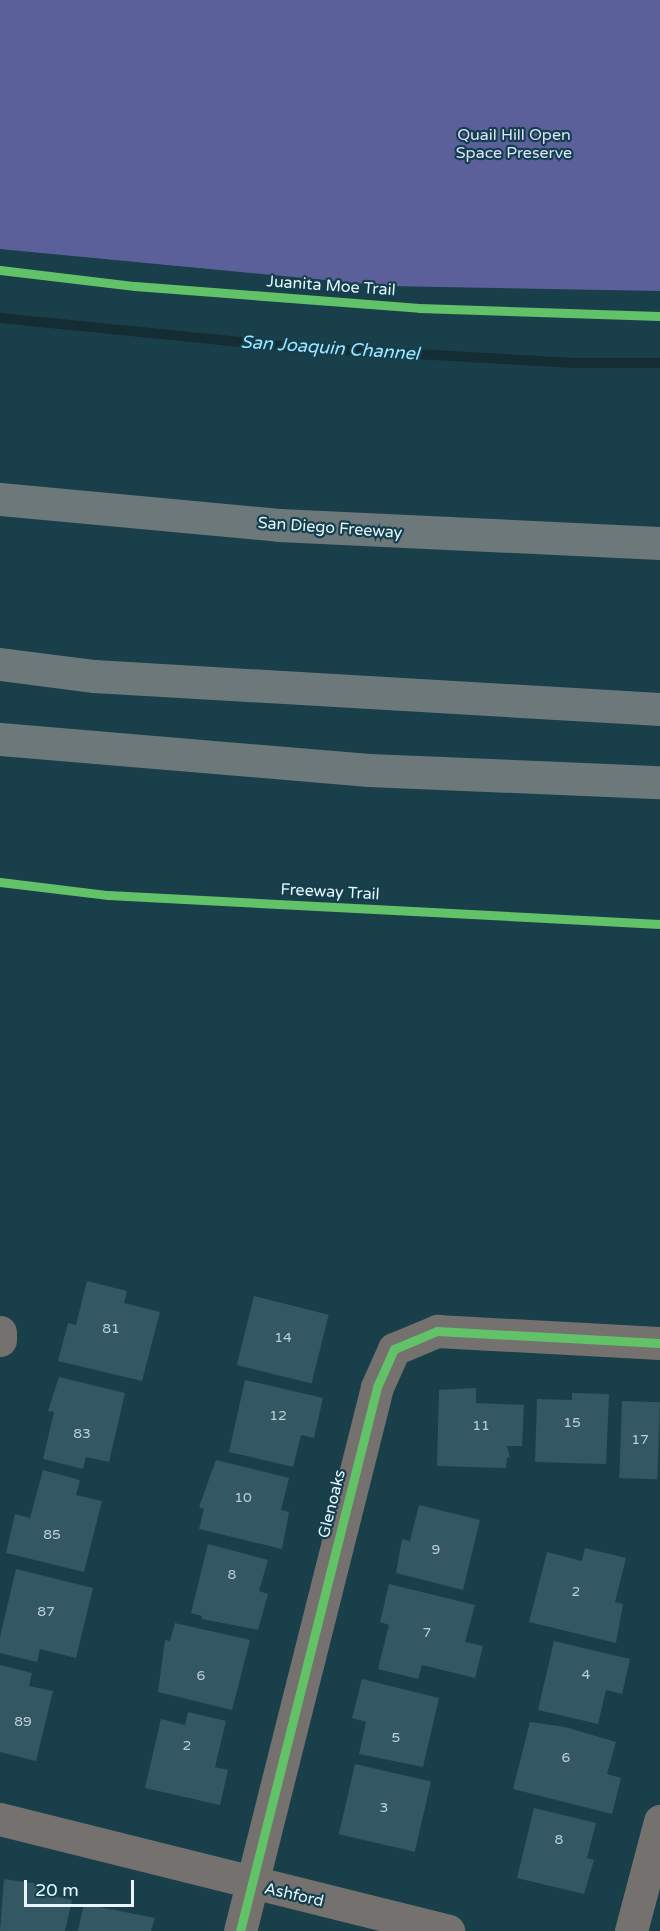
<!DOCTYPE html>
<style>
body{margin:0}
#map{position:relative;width:660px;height:1931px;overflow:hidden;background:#193f4a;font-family:"Varela Round",sans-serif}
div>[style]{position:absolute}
.green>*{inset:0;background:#5c609a}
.stream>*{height:10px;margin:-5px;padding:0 5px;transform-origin:5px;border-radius:5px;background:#142c34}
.building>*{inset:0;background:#345863;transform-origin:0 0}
.minor>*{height:33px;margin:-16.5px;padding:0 16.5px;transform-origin:16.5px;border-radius:16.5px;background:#75716f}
.motorway>*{height:33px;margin:-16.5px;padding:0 16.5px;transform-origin:16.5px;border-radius:16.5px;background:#6d787a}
.cycleway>*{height:9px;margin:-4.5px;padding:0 4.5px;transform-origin:4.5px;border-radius:4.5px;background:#61c268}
span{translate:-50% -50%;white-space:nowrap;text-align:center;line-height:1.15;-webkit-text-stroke:4.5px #143f4d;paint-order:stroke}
.number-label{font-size:14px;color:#bbced6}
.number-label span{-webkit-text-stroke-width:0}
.park-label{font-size:16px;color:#e0e1fe}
.street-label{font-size:16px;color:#e8f6fc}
.water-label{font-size:18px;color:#a0e5ff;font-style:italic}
.scale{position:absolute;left:24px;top:1880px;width:110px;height:27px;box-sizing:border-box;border:3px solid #e8f6fc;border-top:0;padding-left:8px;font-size:18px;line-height:21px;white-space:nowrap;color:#e8f6fc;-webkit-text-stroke:4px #143f4d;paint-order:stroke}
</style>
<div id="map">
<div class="green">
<i style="clip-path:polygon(0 0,660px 0,660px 291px,387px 286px,0 249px)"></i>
</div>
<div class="stream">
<i style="left:0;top:318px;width:291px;rotate:5.7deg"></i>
<i style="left:290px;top:347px;width:285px;rotate:3.2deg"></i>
<i style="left:575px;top:363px;width:85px"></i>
</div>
<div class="building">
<i style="clip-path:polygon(87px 1281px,127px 1291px,124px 1303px,160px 1312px,142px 1381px,58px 1361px,68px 1323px,76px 1325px)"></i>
<i style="left:254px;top:1296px;width:77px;height:71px;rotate:14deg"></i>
<i style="clip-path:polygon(59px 1377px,125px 1393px,109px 1462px,86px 1457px,83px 1469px,43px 1459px,54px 1412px,48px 1411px)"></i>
<i style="clip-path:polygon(245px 1380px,323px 1398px,314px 1438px,301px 1435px,293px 1467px,229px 1452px)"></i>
<i style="clip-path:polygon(476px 1388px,476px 1403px,524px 1405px,522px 1446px,507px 1446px,510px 1458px,507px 1457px,506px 1468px,437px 1466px,439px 1390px)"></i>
<i style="clip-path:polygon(572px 1393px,609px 1394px,606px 1464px,535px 1462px,537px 1399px,572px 1400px)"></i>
<i style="left:622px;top:1401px;width:38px;height:77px;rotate:2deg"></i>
<i style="clip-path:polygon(216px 1460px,289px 1478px,281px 1510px,289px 1512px,282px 1549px,199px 1529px,204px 1509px,199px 1507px)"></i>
<i style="clip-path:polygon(43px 1470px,80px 1480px,76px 1495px,102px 1501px,84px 1572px,6px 1553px,15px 1514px,30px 1518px)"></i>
<i style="clip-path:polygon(419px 1505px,480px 1520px,463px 1590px,396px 1573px,402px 1539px,410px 1541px)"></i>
<i style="clip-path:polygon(208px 1544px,268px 1560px,259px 1591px,268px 1594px,258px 1630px,202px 1619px,202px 1616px,191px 1613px)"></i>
<i style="clip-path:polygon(585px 1548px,626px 1558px,615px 1602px,623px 1604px,616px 1643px,529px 1622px,547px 1552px,582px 1561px)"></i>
<i style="clip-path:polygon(16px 1569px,93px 1588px,76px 1658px,40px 1649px,37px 1662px,0 1653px,0 1637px)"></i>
<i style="clip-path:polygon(389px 1584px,475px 1605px,465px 1642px,483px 1646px,475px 1678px,422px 1665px,418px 1679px,378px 1669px,389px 1625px,380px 1622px)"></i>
<i style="clip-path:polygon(175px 1623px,250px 1640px,232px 1710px,158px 1692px,165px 1640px,170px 1641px)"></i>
<i style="clip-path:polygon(554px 1641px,630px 1659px,622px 1694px,606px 1690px,598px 1724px,538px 1710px)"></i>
<i style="clip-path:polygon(0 1665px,32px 1673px,29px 1686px,53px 1691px,36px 1761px,0 1752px)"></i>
<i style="clip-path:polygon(362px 1679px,439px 1698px,423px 1767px,359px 1754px,366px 1722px,352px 1718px)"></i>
<i style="clip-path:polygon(188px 1712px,226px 1721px,215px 1767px,228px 1770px,220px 1805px,145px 1788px,161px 1719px,185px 1725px)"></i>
<i style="clip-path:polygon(530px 1722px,565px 1727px,616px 1742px,607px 1774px,621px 1778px,612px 1814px,513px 1789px)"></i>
<i style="left:355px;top:1764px;width:78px;height:72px;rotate:13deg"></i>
<i style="clip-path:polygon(534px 1808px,596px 1823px,587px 1858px,594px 1860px,584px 1894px,517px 1878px)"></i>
<i style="clip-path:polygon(4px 1879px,39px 1884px,37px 1892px,72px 1900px,65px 1931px,0 1931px)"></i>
<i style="clip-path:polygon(84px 1904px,155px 1918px,151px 1931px,78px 1931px)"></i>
</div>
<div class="minor">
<i style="left:0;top:1332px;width:8px;rotate:90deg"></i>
<i style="left:0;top:1819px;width:462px;rotate:14deg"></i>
<i style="left:240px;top:1931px;width:561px;rotate:-75.86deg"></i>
<i style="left:377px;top:1387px;width:42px;rotate:-65.9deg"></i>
<i style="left:394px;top:1349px;width:47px;rotate:-22.7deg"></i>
<i style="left:437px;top:1331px;width:223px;rotate:3.1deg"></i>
<i style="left:631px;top:1931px;width:114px;rotate:-75.2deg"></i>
</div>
<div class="motorway">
<i style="left:0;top:499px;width:280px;rotate:5.3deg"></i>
<i style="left:279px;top:525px;width:381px;rotate:2.7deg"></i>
<i style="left:0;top:664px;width:95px;rotate:7.3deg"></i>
<i style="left:94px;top:676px;width:567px;rotate:3.34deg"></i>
<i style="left:0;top:739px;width:370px;rotate:4.8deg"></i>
<i style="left:369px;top:770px;width:291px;rotate:2.4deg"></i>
</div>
<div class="cycleway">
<i style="left:0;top:270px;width:136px;rotate:6.8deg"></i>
<i style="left:135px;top:286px;width:285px;rotate:4.4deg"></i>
<i style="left:419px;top:308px;width:241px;rotate:1.9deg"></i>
<i style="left:0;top:882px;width:109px;rotate:6.9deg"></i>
<i style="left:108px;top:895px;width:553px;rotate:3.01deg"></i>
<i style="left:240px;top:1931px;width:561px;rotate:-75.86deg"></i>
<i style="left:377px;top:1387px;width:42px;rotate:-65.9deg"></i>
<i style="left:394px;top:1349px;width:47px;rotate:-22.7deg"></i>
<i style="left:437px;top:1331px;width:223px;rotate:3.1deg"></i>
</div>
<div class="number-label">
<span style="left:111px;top:1329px">81</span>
<span style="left:283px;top:1338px">14</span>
<span style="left:278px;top:1416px">12</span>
<span style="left:572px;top:1423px">15</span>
<span style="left:481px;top:1426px">11</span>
<span style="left:82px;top:1434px">83</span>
<span style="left:640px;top:1440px">17</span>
<span style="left:243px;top:1498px">10</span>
<span style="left:52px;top:1535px">85</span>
<span style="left:436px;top:1550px">9</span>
<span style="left:232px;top:1575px">8</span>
<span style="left:576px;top:1592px">2</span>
<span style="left:46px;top:1612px">87</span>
<span style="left:427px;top:1633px">7</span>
<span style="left:586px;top:1675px">4</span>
<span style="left:201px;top:1676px">6</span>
<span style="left:23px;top:1722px">89</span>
<span style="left:396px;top:1738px">5</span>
<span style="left:187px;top:1746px">2</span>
<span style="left:566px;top:1758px">6</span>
<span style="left:384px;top:1808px">3</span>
<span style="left:559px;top:1840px">8</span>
</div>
<div class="park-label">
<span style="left:514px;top:144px">Quail Hill Open<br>Space Preserve</span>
</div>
<div class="street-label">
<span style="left:331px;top:286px;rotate:4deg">Juanita Moe Trail</span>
<span style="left:330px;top:528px;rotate:4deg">San Diego Freeway</span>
<span style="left:330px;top:892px;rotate:3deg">Freeway Trail</span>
<span style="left:332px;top:1504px;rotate:-76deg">Glenoaks</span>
<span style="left:294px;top:1895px;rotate:13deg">Ashford</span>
</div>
<div class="water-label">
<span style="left:330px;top:348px;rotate:4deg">San Joaquin Channel</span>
</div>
<div class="scale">20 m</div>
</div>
